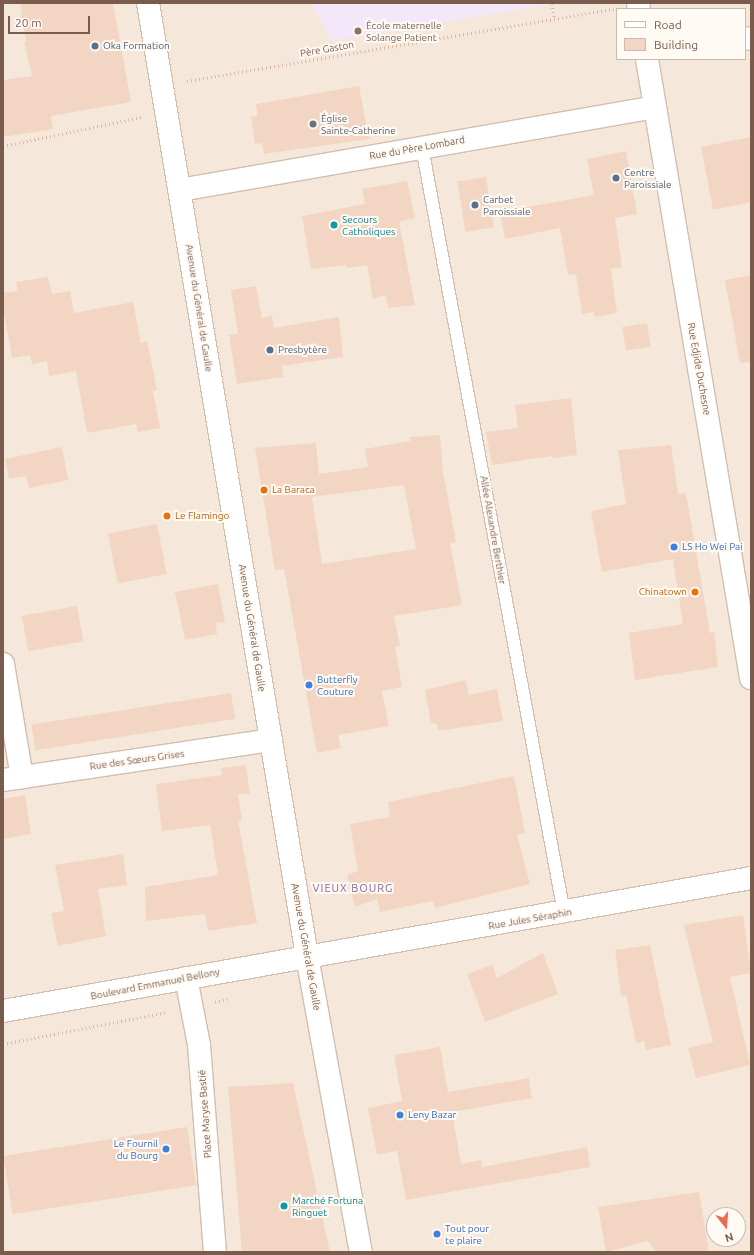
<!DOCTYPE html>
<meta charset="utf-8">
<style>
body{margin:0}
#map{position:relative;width:754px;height:1255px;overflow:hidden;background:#fdf6ec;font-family:Ubuntu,sans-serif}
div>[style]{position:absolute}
.residential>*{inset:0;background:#f5e8da}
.education>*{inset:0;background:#f3e8fa}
.building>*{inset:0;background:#f3d5c3;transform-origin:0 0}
.path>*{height:2.5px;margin-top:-1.25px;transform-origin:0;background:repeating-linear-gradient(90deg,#d9b8a5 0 1px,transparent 0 4px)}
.roads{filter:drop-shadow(1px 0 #d1beb0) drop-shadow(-1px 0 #d1beb0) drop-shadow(0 1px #d1beb0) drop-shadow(0 -1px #d1beb0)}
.lane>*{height:12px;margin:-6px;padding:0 6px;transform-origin:6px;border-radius:6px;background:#fff}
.street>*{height:22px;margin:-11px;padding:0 11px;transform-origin:11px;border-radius:11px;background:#fff}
.secondary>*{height:22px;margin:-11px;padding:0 11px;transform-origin:11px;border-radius:11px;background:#fff}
.dots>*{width:11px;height:11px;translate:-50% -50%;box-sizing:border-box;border:2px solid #fffaf3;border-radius:50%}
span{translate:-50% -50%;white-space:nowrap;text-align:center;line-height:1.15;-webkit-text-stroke:4px #fffaf3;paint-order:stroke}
.education-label{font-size:10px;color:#785e54}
.left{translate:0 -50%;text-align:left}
.service-label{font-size:10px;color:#4e5e75}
.street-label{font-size:10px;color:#7a5c4d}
.worship-label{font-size:10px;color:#5b616d}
.culture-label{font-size:10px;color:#0d838f}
.food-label{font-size:10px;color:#c56008}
.right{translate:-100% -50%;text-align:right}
.shop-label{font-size:10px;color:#366cbe}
.neighbourhood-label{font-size:11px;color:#846695;letter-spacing:1px}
.frame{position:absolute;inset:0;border:4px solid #7a5c4d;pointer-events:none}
.legend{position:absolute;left:616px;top:8px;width:130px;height:52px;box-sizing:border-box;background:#fffaf3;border:1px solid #cabbb1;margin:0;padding:5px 7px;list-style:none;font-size:12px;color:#7a5c4d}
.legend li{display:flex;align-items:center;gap:8px;height:20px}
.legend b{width:20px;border:1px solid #cabbb1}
.north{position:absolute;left:706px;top:1207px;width:40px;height:40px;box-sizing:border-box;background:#fffaf3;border:1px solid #cabbb1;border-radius:50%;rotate:163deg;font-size:11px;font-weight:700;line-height:16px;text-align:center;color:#7a5c4d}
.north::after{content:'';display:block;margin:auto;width:14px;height:18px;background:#e76f51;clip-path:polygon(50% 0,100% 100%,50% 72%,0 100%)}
.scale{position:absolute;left:8px;top:16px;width:82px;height:18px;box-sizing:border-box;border:2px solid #7a5c4d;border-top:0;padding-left:5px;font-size:12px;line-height:14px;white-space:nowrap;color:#7a5c4d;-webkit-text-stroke:3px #fffaf3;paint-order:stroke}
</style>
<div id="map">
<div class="residential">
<i style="clip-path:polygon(evenodd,3px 3px,751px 3px,751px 1252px,3px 1252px,3px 3px,617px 9px,745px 9px,745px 59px,617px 59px,617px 9px,3px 3px,714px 1215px,738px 1215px,738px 1239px,714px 1239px,714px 1215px)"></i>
</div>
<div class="education">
<i style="clip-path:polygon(311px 3px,556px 3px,332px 41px)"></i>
</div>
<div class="building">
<i style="clip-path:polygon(20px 3px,113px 3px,131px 102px,51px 116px,53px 129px,3px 137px,3px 80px,32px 76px,24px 42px,26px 42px)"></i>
<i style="clip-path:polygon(359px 86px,369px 139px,264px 154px,262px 143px,255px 144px,251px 117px,258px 116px,256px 104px)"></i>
<i style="clip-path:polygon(751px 137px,751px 202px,713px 210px,701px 147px)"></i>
<i style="clip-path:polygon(626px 151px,637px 214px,615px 218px,622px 267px,611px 269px,617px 313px,595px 317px,594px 312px,582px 314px,576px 274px,568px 275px,560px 228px,505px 239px,500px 212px,594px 195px,587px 159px)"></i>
<i style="left:486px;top:177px;width:51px;height:29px;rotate:81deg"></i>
<i style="clip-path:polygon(407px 181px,415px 218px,399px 222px,415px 305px,388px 308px,386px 295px,373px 299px,367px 265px,346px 268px,346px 265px,311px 269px,302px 216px,365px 204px,362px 189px)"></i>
<i style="clip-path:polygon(751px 275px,751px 362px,740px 363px,725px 280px)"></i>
<i style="clip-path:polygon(48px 277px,52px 294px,70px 291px,74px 313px,133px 302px,141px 343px,147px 341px,157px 390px,153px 391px,160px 428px,138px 432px,136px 424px,87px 433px,76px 371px,49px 376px,47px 361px,32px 364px,30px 355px,12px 358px,3px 307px,3px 293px,18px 291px,16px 282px)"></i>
<i style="clip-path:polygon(256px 286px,262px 318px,272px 316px,274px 328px,339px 317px,343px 357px,282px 366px,283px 377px,237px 384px,229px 335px,238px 334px,231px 290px)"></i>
<i style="left:647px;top:323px;width:24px;height:25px;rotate:81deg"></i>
<i style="clip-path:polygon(571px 398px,577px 455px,553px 458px,552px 456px,492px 465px,486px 432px,518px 428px,515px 405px)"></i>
<i style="clip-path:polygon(evenodd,440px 435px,443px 472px,456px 542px,450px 543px,462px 605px,394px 616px,400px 646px,395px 647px,402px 687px,382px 691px,389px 726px,338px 735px,341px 748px,317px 753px,284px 569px,275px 570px,255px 448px,316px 443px,319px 474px,368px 467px,365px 449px,410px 441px,410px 437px,440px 435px,404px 485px,416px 549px,322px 564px,312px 497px,404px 485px)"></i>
<i style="clip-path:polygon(671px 445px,678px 494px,686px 493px,710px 633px,714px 632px,718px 667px,635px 680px,629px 633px,683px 624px,673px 559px,602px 572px,591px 511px,626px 504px,618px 450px)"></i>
<i style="clip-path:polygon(62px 447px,68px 480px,29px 488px,26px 476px,9px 479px,5px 459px)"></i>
<i style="left:157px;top:524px;width:51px;height:50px;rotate:79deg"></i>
<i style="clip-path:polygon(218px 584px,225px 622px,216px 623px,217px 634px,185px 640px,175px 592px)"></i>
<i style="left:77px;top:606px;width:36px;height:56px;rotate:80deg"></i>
<i style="clip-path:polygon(466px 680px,469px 695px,497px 689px,503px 721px,438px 731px,437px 724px,431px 723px,425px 690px)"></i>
<i style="left:231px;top:693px;width:26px;height:202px;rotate:81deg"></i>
<i style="clip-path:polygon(246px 765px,250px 794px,238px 794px,242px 820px,238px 821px,257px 923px,208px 931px,205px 914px,146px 921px,145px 887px,218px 875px,210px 825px,162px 831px,156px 784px,222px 775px,221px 768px)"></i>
<i style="clip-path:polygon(514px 776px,525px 833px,517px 835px,530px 884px,435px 908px,433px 901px,380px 912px,377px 899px,355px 907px,347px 875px,358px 871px,350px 824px,390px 817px,388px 802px)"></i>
<i style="clip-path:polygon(25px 795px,31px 834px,3px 839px,3px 799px)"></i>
<i style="clip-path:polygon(123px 854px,127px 885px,98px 889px,106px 936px,58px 946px,51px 913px,64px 911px,55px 865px)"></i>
<i style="clip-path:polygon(743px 915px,751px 973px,730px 977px,750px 1065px,696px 1078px,688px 1048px,713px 1042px,684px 925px)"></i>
<i style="clip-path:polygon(650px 945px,671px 1045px,646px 1050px,644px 1041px,636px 1043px,626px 995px,621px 996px,615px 950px)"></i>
<i style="clip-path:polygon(543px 953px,558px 994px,485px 1022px,467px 974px,492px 965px,497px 978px)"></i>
<i style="clip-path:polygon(440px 1047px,448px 1092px,529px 1078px,532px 1098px,452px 1112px,461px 1164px,481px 1160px,482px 1167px,587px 1147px,590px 1167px,406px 1200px,397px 1151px,377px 1155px,368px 1108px,402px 1101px,394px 1055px)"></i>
<i style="clip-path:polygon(293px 1083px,330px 1252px,242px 1252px,228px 1087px)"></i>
<i style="left:187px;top:1127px;width:59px;height:186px;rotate:81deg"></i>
<i style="clip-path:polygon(699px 1192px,709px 1252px,656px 1252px,648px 1241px,606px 1252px,598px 1207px)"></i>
</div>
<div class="path">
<i style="left:552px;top:4px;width:15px;rotate:79deg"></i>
<i style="left:187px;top:81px;width:433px;rotate:-9.6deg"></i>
<i style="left:3px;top:146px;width:142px;rotate:-11.8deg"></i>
<i style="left:215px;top:1002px;width:16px;rotate:-15deg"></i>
<i style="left:3px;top:1044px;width:167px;rotate:-11deg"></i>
</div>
<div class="roads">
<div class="lane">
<i style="left:422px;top:147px;width:779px;rotate:79.5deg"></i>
</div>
<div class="street">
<i style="left:148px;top:3px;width:966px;rotate:80.53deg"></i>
<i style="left:638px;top:3px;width:6px;rotate:81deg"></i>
<i style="left:745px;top:39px;width:6px;rotate:-9deg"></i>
<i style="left:647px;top:59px;width:628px;rotate:80.46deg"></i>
<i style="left:180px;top:190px;width:482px;rotate:-9.9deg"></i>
<i style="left:3px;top:664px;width:115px;rotate:80.5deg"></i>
<i style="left:3px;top:780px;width:271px;rotate:-8.5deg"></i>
<i style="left:186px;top:978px;width:68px;rotate:79deg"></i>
<i style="left:199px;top:1045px;width:208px;rotate:85.6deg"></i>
</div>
<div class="secondary">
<i style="left:307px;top:956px;width:301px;rotate:79.7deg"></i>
<i style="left:3px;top:1011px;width:760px;rotate:-10.08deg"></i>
</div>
</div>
<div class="dots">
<i style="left:358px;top:31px;background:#8d6e63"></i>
<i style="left:95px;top:46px;background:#5c6f8a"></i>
<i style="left:313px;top:124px;background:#6b7280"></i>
<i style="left:616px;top:178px;background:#5c6f8a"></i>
<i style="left:475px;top:205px;background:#5c6f8a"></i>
<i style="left:334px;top:225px;background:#0f9aa8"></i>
<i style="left:270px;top:350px;background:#5c6f8a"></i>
<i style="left:264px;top:490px;background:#e8710a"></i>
<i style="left:167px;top:516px;background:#e8710a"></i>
<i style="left:674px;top:547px;background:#3f7fe0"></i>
<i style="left:695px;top:592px;background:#e8710a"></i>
<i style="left:309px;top:685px;background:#3f7fe0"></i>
<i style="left:400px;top:1115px;background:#3f7fe0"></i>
<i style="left:166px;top:1149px;background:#3f7fe0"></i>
<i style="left:284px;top:1206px;background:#0f9aa8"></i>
<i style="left:437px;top:1234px;background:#3f7fe0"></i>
</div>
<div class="education-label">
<span class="left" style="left:366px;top:31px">École maternelle<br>Solange Patient</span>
</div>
<div class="service-label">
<span class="left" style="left:103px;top:46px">Oka Formation</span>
<span class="left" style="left:624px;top:178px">Centre<br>Paroissiale</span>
<span class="left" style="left:483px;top:205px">Carbet<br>Paroissiale</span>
<span class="left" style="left:278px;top:350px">Presbytère</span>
</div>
<div class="street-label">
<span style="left:327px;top:49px;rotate:-10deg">Père Gaston</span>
<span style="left:417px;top:148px;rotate:-10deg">Rue du Père Lombard</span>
<span style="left:199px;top:308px;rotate:81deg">Avenue du Général de Gaulle</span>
<span style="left:699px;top:369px;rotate:80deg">Rue Edjide Duchesne</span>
<span style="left:493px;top:530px;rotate:80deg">Allée Alexandre Berthier</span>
<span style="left:252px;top:628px;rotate:81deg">Avenue du Général de Gaulle</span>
<span style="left:137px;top:760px;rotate:-8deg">Rue des Sœurs Grises</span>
<span style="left:530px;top:919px;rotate:-10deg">Rue Jules Séraphin</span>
<span style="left:306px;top:947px;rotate:80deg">Avenue du Général de Gaulle</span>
<span style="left:155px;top:984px;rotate:-11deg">Boulevard Emmanuel Bellony</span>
<span style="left:205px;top:1114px;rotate:-94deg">Place Maryse Bastié</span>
</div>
<div class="worship-label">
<span class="left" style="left:321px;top:124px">Église<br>Sainte-Catherine</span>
</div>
<div class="culture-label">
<span class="left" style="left:342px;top:225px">Secours<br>Catholiques</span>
<span class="left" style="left:292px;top:1206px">Marché Fortuna<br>Ringuet</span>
</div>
<div class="food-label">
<span class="left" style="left:272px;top:490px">La Baraca</span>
<span class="left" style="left:175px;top:516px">Le Flamingo</span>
<span class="right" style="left:687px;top:592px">Chinatown</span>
</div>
<div class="shop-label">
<span class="left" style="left:682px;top:547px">LS Ho Wei Pai</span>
<span class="left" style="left:317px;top:685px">Butterfly<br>Couture</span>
<span class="left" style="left:408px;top:1115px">Leny Bazar</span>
<span class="right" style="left:158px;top:1149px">Le Fournil<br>du Bourg</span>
<span class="left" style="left:445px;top:1234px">Tout pour<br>te plaire</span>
</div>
<div class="neighbourhood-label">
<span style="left:353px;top:888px">VIEUX BOURG</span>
</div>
<div class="frame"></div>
<ul class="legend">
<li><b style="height:5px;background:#fff"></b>Road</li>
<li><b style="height:11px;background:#f3d5c3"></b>Building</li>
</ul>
<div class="north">N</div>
<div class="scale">20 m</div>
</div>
